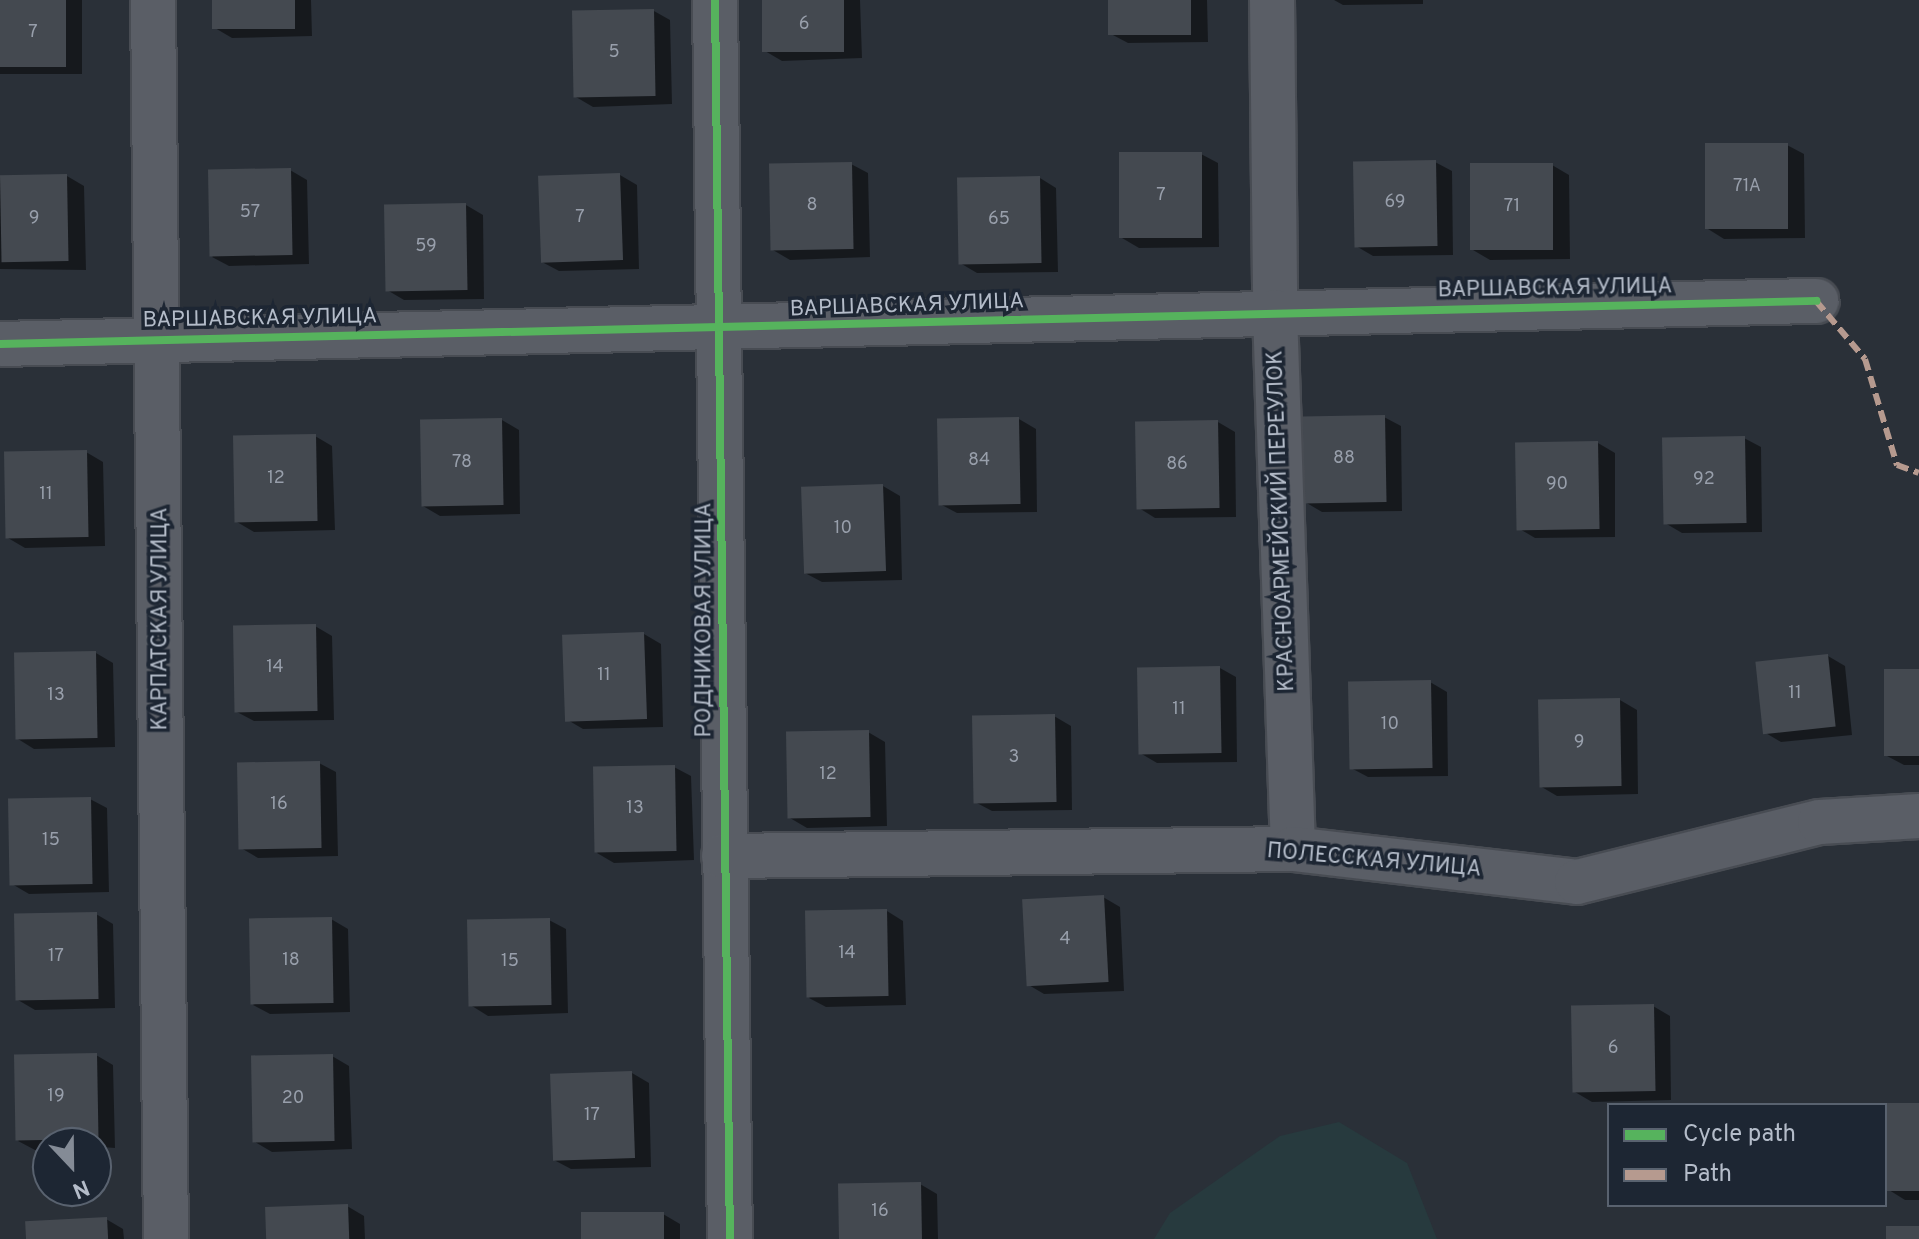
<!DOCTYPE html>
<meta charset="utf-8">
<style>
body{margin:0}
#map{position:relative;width:1919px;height:1239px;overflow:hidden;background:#2a3038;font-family:Overpass,sans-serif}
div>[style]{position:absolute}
.green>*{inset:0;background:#273a3e}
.shadow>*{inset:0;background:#0007;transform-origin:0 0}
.building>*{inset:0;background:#444950;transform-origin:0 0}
.roads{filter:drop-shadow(2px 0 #484c53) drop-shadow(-2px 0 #484c53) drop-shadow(0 2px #484c53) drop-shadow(0 -2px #484c53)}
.minor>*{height:44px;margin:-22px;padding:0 22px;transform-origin:22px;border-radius:22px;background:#5a5e66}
.quiet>*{height:6px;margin-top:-3px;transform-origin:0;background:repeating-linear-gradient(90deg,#b69a8f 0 12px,transparent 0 18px)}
.cycleway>*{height:8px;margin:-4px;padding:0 4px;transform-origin:4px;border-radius:4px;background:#56b35d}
span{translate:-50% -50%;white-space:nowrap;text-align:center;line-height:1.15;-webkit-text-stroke:7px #1d2633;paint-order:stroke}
.number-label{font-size:18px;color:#989fab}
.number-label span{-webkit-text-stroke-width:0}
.street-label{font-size:22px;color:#b4bcc9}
.legend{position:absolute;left:1607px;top:1103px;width:280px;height:104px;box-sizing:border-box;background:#1d2633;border:2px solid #59626f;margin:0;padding:10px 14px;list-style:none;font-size:24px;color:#b4bcc9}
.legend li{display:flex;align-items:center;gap:16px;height:40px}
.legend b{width:40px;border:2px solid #59626f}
.north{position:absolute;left:32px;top:1127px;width:80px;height:80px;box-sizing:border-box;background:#1d2633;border:2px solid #59626f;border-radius:50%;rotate:158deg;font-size:22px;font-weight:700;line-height:32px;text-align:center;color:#b4bcc9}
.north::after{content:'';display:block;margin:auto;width:28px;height:36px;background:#848b96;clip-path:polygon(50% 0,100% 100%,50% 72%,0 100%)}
</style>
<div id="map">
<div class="green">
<i style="clip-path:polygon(1339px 1122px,1407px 1163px,1437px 1239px,1154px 1239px,1170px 1213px,1280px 1136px)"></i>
</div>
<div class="shadow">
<i style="left:0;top:0;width:82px;height:74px"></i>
<i style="clip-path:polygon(214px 0,311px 0,312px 36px,232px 38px,215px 28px)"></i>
<i style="clip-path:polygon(764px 0,860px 0,862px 58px,782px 61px,765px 51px)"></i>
<i style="clip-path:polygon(1110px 0,1207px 0,1208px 42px,1128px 43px,1111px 34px)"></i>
<i style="clip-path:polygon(1334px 0,1423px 0,1423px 4px,1343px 5px)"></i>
<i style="clip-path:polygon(654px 11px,670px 20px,672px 104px,593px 107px,576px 97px)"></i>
<i style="clip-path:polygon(1787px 145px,1804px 154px,1805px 238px,1724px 239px,1708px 229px)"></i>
<i style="clip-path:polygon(1201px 154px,1218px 163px,1219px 247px,1139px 248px,1122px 238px)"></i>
<i style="clip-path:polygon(1435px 162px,1452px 171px,1453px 255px,1373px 256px,1356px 246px)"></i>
<i style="clip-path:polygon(851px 164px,868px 173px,870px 257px,790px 260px,773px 250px)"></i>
<i style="clip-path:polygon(1552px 165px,1569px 175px,1570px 259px,1490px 260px,1473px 250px)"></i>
<i style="clip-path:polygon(290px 170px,307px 180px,309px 264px,229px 266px,212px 257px)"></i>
<i style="clip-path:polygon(620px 175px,637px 185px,639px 269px,559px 271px,542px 262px)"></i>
<i style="clip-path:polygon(67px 176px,84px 186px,86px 270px,0 269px,0 178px)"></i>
<i style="clip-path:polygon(1040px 178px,1056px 188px,1058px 272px,977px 273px,960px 263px)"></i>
<i style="clip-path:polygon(466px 205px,483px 215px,484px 299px,404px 300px,387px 290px)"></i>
<i style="clip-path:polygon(1384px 417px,1401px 426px,1402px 511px,1322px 512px,1305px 502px)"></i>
<i style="clip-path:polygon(1019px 419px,1036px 429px,1037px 512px,957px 513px,940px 504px)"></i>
<i style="clip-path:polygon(502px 420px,519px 430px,520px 514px,440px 516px,423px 506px)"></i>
<i style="clip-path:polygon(1218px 422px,1235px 432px,1236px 517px,1155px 518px,1139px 508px)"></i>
<i style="clip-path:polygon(315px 436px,332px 446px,335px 530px,254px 532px,237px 522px)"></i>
<i style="clip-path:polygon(1744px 438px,1761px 447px,1762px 532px,1682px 533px,1665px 523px)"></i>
<i style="clip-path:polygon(1598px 443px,1615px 453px,1615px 537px,1535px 538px,1518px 528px)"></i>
<i style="clip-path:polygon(86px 452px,103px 462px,105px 546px,25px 548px,8px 538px)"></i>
<i style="clip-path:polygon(883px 486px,900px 496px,902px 580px,822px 582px,805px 573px)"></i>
<i style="clip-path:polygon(315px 626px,332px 636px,334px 720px,254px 721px,237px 712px)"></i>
<i style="clip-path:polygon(644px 634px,661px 644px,663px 727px,583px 729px,566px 719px)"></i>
<i style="clip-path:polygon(96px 653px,113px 663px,115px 747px,34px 749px,18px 739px)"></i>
<i style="clip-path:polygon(1828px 656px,1845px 666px,1852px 735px,1781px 742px,1764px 732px)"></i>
<i style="clip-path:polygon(1220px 668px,1236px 677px,1237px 762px,1157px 763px,1140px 753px)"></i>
<i style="clip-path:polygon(1919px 671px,1919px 765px,1904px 765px,1887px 756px)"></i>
<i style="clip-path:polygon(1430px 682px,1447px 692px,1448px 776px,1368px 777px,1351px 768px)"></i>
<i style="clip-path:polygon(1620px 700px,1637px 710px,1638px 794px,1557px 796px,1540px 786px)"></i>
<i style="clip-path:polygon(1054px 716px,1071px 726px,1072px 810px,992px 811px,975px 802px)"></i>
<i style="clip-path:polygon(868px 732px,885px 742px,887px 826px,807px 828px,790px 818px)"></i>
<i style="clip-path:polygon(319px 763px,336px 772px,338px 856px,258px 858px,241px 848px)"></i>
<i style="clip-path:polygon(674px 767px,691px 776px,694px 860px,614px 863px,597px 853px)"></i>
<i style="clip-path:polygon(90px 799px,107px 808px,109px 892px,29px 894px,12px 884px)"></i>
<i style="clip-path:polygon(1103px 897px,1120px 907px,1124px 991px,1044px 994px,1027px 984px)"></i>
<i style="clip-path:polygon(887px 911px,903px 921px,906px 1005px,826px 1007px,809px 998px)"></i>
<i style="clip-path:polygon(96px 914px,113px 924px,115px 1008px,35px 1010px,18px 1000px)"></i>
<i style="clip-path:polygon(331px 919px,348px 929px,350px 1012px,270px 1014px,253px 1005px)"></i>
<i style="clip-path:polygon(549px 920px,566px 929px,568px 1013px,488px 1016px,472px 1006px)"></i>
<i style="clip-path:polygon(1653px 1006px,1670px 1016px,1671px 1100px,1592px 1102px,1575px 1092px)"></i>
<i style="clip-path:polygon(96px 1055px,113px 1065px,115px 1148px,48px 1143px,48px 1150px,35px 1150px,18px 1141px)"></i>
<i style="clip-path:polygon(332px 1056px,349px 1066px,352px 1149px,272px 1152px,255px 1142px)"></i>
<i style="clip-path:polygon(632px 1073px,649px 1083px,651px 1167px,571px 1169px,554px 1160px)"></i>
<i style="clip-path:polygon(1919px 1105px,1919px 1200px,1905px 1200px,1889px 1190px)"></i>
<i style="clip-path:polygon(920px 1184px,937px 1194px,938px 1239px,841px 1239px)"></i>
<i style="clip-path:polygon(347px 1206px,364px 1216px,365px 1239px,268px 1239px)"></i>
<i style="clip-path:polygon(663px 1214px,680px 1224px,680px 1239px,584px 1239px)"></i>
<i style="clip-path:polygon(106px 1219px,123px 1229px,124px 1239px,27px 1239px)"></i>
</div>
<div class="building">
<i style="left:0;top:0;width:66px;height:67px"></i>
<i style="left:212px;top:0;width:83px;height:29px"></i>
<i style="left:762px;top:0;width:82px;height:52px"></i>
<i style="left:1108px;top:0;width:83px;height:35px"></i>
<i style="left:654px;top:9px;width:87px;height:82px;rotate:89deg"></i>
<i style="left:1788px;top:143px;width:86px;height:83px;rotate:90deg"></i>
<i style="left:1202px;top:152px;width:86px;height:83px;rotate:90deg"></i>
<i style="left:1436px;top:160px;width:86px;height:83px;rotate:89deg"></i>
<i style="left:852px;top:162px;width:87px;height:83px;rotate:89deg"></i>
<i style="left:1553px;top:163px;width:87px;height:83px;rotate:90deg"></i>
<i style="left:291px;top:168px;width:87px;height:83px;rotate:89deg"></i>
<i style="left:620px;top:173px;width:87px;height:82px;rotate:88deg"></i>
<i style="left:67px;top:174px;width:87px;height:67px;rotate:89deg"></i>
<i style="left:1040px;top:176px;width:87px;height:83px;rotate:89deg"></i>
<i style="left:466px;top:203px;width:87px;height:82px;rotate:89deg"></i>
<i style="left:1385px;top:415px;width:87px;height:83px;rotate:89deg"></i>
<i style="left:1019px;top:417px;width:87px;height:82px;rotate:89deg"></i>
<i style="left:502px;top:418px;width:87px;height:82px;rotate:89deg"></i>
<i style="left:1218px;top:420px;width:88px;height:83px;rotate:89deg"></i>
<i style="left:316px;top:434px;width:87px;height:83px;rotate:89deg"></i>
<i style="left:1745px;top:436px;width:87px;height:83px;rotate:89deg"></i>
<i style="left:1598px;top:441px;width:88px;height:83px;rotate:89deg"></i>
<i style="left:87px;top:450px;width:87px;height:83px;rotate:89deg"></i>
<i style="left:883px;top:484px;width:87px;height:82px;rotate:88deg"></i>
<i style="left:316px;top:624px;width:87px;height:83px;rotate:89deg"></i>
<i style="left:644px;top:632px;width:87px;height:82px;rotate:88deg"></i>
<i style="left:96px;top:651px;width:87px;height:82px;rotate:89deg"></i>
<i style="left:1828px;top:654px;width:73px;height:73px;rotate:84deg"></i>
<i style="left:1220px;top:666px;width:87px;height:83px;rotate:89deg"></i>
<i style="left:1919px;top:669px;width:87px;height:35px;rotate:90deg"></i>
<i style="left:1431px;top:680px;width:88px;height:83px;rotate:89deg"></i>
<i style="left:1620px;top:698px;width:88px;height:82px;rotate:89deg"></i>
<i style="left:1055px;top:714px;width:88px;height:83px;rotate:89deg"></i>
<i style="left:869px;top:730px;width:87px;height:83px;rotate:89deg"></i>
<i style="left:320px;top:761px;width:87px;height:83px;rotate:89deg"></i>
<i style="left:675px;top:765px;width:86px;height:82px;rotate:89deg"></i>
<i style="left:91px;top:797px;width:87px;height:83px;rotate:89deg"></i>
<i style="left:1104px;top:895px;width:87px;height:82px;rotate:87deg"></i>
<i style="left:887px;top:909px;width:87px;height:82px;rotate:89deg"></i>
<i style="left:97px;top:912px;width:87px;height:83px;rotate:89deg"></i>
<i style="left:332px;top:917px;width:86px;height:83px;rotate:89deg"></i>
<i style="left:550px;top:918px;width:87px;height:83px;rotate:89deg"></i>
<i style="left:1654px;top:1004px;width:87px;height:83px;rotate:89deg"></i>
<i style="left:97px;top:1053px;width:86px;height:83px;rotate:89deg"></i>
<i style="left:333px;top:1054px;width:87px;height:82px;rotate:89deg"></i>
<i style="left:632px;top:1071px;width:87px;height:82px;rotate:88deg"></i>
<i style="left:1919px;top:1103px;width:88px;height:34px;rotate:90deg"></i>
<i style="left:921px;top:1182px;width:57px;height:83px;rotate:89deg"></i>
<i style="left:348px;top:1204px;width:35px;height:83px;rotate:88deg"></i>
<i style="left:664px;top:1212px;width:27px;height:83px;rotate:90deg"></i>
<i style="left:107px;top:1217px;width:22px;height:82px;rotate:87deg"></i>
<i style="left:1919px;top:1226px;width:13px;height:33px;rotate:90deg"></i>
</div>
<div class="roads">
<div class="minor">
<i style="left:153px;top:0;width:1239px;rotate:89.4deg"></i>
<i style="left:715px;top:0;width:1239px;rotate:89.31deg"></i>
<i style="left:1272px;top:0;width:312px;rotate:89.4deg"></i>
<i style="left:1275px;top:312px;width:537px;rotate:88.08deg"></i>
<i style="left:0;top:344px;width:1817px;rotate:-1.36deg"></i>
<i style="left:724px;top:856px;width:569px;rotate:-0.7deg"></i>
<i style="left:1293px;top:849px;width:286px;rotate:6.6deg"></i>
<i style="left:1577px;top:882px;width:250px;rotate:-13.9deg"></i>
<i style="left:1820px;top:822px;width:99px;rotate:-3.5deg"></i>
</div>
</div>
<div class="quiet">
<i style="left:1816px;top:301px;width:76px;rotate:49.8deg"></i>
<i style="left:1865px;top:359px;width:111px;rotate:73.2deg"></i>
<i style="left:1897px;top:465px;width:23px;rotate:20deg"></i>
</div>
<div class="cycleway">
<i style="left:715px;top:0;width:1239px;rotate:89.31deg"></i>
<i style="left:0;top:344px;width:1817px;rotate:-1.36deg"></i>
</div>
<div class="number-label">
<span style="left:804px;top:25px">6</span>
<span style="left:33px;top:33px">7</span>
<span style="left:614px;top:53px">5</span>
<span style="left:1747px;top:187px">71А</span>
<span style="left:1161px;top:196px">7</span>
<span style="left:1395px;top:203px">69</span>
<span style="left:812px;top:206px">8</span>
<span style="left:1512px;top:207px">71</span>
<span style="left:250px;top:213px">57</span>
<span style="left:580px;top:218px">7</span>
<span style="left:34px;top:219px">9</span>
<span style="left:999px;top:220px">65</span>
<span style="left:426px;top:247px">59</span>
<span style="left:1344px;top:459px">88</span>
<span style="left:979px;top:461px">84</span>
<span style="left:462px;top:463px">78</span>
<span style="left:1177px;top:465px">86</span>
<span style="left:276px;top:479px">12</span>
<span style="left:1704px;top:480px">92</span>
<span style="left:1557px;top:485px">90</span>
<span style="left:46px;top:495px">11</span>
<span style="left:843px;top:529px">10</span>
<span style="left:275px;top:668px">14</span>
<span style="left:604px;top:676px">11</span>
<span style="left:1795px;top:694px">11</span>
<span style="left:56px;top:696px">13</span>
<span style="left:1179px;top:710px">11</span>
<span style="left:1390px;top:725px">10</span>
<span style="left:1579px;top:743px">9</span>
<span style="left:1014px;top:758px">3</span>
<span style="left:828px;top:775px">12</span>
<span style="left:279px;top:805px">16</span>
<span style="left:635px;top:809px">13</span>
<span style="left:51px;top:841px">15</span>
<span style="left:1065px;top:940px">4</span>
<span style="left:847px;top:954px">14</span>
<span style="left:56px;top:957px">17</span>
<span style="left:291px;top:961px">18</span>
<span style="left:510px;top:962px">15</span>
<span style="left:1613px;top:1049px">6</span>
<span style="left:56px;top:1097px">19</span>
<span style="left:293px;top:1099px">20</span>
<span style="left:592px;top:1116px">17</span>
<span style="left:880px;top:1212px">16</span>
</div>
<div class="street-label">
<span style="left:1555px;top:289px;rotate:-1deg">ВАРШАВСКАЯ УЛИЦА</span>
<span style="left:907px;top:306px;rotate:-2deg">ВАРШАВСКАЯ УЛИЦА</span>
<span style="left:260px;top:319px;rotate:-1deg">ВАРШАВСКАЯ УЛИЦА</span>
<span style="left:1282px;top:521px;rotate:-92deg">КРАСНОАРМЕЙСКИЙ ПЕРЕУЛОК</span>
<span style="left:161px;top:619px;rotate:-90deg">КАРПАТСКАЯ УЛИЦА</span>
<span style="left:705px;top:620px;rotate:-90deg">РОДНИКОВАЯ УЛИЦА</span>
<span style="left:1374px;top:861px;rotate:5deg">ПОЛЕССКАЯ УЛИЦА</span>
</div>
<ul class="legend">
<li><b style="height:10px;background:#56b35d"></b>Cycle path</li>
<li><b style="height:10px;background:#b69a8f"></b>Path</li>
</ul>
<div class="north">N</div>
</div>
